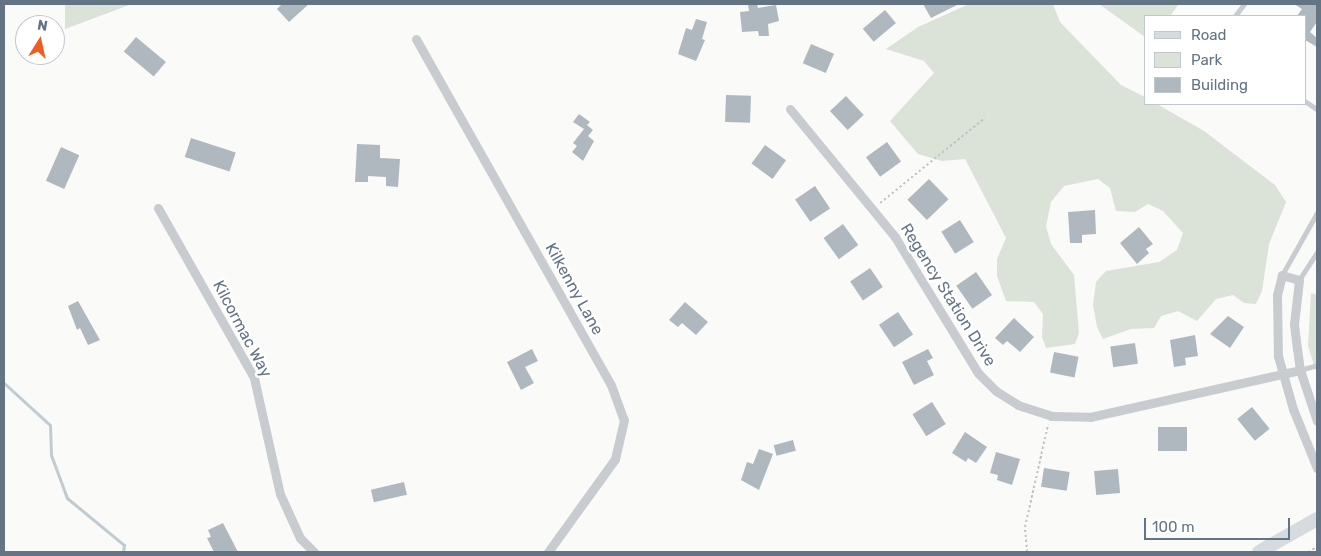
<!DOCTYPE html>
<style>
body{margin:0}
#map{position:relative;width:1321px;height:556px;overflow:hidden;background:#fafaf8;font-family:Rubik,sans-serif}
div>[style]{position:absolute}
.green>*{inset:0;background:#dbe2d8}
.stream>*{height:3px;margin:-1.5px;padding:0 1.5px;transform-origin:1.5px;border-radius:1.5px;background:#c1ccd1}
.building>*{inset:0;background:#b0b8bf;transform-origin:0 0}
.path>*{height:2px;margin-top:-1px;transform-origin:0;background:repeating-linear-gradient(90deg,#c1c4c6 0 2.5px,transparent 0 5px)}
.lane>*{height:4.5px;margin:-2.25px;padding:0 2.25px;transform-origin:2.25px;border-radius:2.25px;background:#c8ccd0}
.street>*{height:9px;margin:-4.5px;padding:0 4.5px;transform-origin:4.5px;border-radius:4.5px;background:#c8ccd0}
.primary>*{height:14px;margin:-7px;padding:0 7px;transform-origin:7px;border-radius:7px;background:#d6dbdf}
span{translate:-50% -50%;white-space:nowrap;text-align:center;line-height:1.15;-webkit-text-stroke:5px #fff;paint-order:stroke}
.street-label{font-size:16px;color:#637485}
.frame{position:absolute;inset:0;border:5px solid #637485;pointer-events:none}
.legend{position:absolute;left:1144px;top:15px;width:162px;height:90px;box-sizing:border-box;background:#fff;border:1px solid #c1c7ce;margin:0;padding:6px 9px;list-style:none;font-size:15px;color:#637485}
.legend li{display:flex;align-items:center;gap:10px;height:25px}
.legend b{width:25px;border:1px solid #c1c7ce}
.north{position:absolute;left:15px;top:15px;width:50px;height:50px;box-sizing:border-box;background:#fff;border:1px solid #c1c7ce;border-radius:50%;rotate:10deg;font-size:14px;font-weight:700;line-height:20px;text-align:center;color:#637485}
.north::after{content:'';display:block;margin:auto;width:18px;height:22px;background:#f05d22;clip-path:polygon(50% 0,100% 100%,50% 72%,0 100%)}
.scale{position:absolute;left:1144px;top:518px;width:146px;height:22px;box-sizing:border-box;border:2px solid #637485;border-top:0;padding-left:6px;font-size:15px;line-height:18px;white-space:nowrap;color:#637485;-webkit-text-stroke:4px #fff;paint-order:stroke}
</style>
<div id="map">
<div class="green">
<i style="clip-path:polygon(65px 4px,132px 4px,65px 29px)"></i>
<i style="clip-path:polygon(969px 4px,1053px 4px,1060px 22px,1121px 85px,1145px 97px,1145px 104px,1157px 104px,1204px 131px,1275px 185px,1286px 202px,1269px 244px,1262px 291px,1256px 304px,1244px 303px,1233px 295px,1216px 299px,1197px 321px,1178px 311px,1161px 316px,1154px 328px,1131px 329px,1103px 339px,1097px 327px,1093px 305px,1096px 282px,1106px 271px,1159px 262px,1177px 250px,1183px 233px,1163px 211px,1148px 204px,1135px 212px,1116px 211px,1110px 188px,1098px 179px,1064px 186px,1051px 202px,1046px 226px,1051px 244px,1074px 275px,1079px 333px,1075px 344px,1046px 348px,1042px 337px,1043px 314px,1034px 302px,1006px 301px,997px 276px,997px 259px,1006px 238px,965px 159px,942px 161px,918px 154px,890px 121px,934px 73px,924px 61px,886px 49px,918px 27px)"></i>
<i style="clip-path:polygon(1099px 4px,1179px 4px,1170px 16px,1145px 16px,1145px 37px)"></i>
<i style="clip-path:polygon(1311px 293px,1317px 295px,1317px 375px,1308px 346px)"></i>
</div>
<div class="stream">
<i style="left:4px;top:383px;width:62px;rotate:42.4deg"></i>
<i style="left:50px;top:425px;width:30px;rotate:88deg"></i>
<i style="left:51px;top:455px;width:46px;rotate:69.6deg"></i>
<i style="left:67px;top:498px;width:74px;rotate:39.5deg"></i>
<i style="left:124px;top:545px;width:7px;rotate:98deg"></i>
</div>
<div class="building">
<i style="clip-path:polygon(282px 4px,309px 4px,289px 22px,277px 9px)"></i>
<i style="clip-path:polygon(757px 4px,758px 8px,776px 5px,779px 21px,768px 24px,769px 36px,759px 36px,758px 31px,742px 32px,740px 12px,749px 11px,748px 5px)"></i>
<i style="clip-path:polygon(923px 4px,959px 4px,931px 18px)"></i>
<i style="clip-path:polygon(1294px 4px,1317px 4px,1317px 22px,1310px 32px,1317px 38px,1317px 47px,1305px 40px,1305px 16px,1297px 16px,1302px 9px)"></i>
<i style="left:885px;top:10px;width:17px;height:29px;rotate:50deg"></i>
<i style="clip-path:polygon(696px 19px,707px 22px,702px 39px,705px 40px,696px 61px,678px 54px,686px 28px,692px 30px)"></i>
<i style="left:136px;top:37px;width:39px;height:19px;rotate:40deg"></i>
<i style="left:811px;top:44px;width:25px;height:21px;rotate:23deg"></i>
<i style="left:726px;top:95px;width:25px;height:27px;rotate:2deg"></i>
<i style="left:846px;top:96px;width:26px;height:22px;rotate:47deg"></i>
<i style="clip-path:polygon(579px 114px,590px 122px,587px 125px,593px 130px,588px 136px,594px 141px,583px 161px,572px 152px,577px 146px,573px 143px,584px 129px,573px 122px)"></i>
<i style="left:191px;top:138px;width:47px;height:20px;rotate:18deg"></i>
<i style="left:887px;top:142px;width:24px;height:26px;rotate:54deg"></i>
<i style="clip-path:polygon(357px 144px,380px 145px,380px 158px,400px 159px,398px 187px,386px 186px,386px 177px,368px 176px,368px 182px,355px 182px)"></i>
<i style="left:765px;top:145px;width:26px;height:23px;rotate:36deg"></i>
<i style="left:61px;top:147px;width:20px;height:37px;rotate:24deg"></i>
<i style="left:929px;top:179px;width:28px;height:30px;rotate:46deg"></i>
<i style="left:815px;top:186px;width:27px;height:24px;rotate:56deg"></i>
<i style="clip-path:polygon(1095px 210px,1096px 234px,1082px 235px,1082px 243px,1070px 243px,1068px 212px)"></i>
<i style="left:960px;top:220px;width:26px;height:22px;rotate:58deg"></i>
<i style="left:843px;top:224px;width:26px;height:24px;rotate:54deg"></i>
<i style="clip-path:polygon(1139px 227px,1153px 244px,1146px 249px,1149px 253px,1137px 264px,1120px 243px)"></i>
<i style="left:870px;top:268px;width:23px;height:24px;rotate:56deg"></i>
<i style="left:976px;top:272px;width:28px;height:24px;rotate:55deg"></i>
<i style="clip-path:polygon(78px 301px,100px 340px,88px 345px,80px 328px,77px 330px,68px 306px)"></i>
<i style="clip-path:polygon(685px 302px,708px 322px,696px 335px,682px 323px,678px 327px,669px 320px)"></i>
<i style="left:898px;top:312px;width:27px;height:23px;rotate:56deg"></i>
<i style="clip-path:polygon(1228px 316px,1244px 327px,1230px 348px,1210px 334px)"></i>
<i style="clip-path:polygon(1014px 318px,1034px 337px,1020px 352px,1007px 341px,1003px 345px,995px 338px)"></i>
<i style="clip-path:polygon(1195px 335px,1198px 356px,1185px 358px,1186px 365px,1174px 367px,1170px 340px)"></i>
<i style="left:1135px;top:343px;width:21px;height:25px;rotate:82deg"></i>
<i style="clip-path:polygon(532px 349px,538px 361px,525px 367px,534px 383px,521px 390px,507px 362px)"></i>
<i style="clip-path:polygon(928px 349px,933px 358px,927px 361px,934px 375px,914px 385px,902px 362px)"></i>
<i style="left:1054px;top:352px;width:25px;height:21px;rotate:11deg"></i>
<i style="left:932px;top:402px;width:26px;height:23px;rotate:58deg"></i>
<i style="left:1252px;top:407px;width:28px;height:19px;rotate:51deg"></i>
<i style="left:1187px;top:427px;width:24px;height:29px;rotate:90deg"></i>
<i style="clip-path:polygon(965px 432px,987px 447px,976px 463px,968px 458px,966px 462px,952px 453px)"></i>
<i style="left:793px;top:440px;width:11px;height:20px;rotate:75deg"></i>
<i style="clip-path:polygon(759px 449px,773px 454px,759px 490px,741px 480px,747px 462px,753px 464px)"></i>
<i style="clip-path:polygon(996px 452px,1020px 459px,1012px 485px,997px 480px,998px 475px,990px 473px)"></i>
<i style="left:1044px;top:468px;width:26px;height:19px;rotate:9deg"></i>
<i style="left:1118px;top:469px;width:24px;height:24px;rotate:85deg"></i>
<i style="left:404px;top:482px;width:13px;height:34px;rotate:77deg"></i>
<i style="clip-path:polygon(223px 523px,238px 552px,214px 552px,207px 538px,211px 537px,208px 530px)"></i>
</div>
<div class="path">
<i style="left:880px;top:203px;width:135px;rotate:-39deg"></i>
<i style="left:1027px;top:552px;width:25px;rotate:-95deg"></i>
<i style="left:1025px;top:527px;width:105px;rotate:-77.3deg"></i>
<i style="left:1308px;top:552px;width:10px;rotate:-29deg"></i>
</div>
<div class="lane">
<i style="left:1235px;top:16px;width:15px;rotate:-53deg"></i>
<i style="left:1305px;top:101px;width:14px;rotate:34deg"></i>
<i style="left:1282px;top:275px;width:71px;rotate:-60.6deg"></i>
<i style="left:1299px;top:280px;width:33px;rotate:-57deg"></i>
<i style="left:1300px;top:370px;width:18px;rotate:-16deg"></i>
</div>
<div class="street">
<i style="left:416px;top:39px;width:397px;rotate:60.6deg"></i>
<i style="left:611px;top:385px;width:37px;rotate:70deg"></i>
<i style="left:624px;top:420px;width:40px;rotate:103deg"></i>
<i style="left:615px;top:459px;width:115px;rotate:125.8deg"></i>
<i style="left:790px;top:109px;width:166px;rotate:50.6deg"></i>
<i style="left:895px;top:237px;width:159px;rotate:58.6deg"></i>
<i style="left:978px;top:373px;width:25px;rotate:45deg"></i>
<i style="left:996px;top:391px;width:26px;rotate:32deg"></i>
<i style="left:1018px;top:405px;width:35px;rotate:18deg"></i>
<i style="left:1051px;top:416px;width:39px;rotate:1deg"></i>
<i style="left:1090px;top:417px;width:215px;rotate:-12.6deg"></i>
<i style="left:158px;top:208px;width:195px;rotate:60.5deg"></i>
<i style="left:254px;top:378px;width:119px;rotate:77.4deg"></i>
<i style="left:280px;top:494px;width:48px;rotate:65.6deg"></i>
<i style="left:300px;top:538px;width:20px;rotate:45deg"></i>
<i style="left:1317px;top:421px;width:54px;rotate:-108.4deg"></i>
<i style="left:1300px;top:370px;width:21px;rotate:-98deg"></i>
<i style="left:1297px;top:349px;width:25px;rotate:-97deg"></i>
<i style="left:1294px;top:324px;width:44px;rotate:-83.5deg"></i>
<i style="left:1299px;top:280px;width:18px;rotate:-164deg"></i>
<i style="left:1282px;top:275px;width:21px;rotate:104deg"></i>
<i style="left:1277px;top:295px;width:61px;rotate:89.1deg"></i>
<i style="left:1278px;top:356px;width:55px;rotate:74.2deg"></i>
<i style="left:1293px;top:409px;width:64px;rotate:67.9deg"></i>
</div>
<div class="primary">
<i style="left:1259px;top:552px;width:67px;rotate:-29.6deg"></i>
</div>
<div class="street-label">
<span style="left:574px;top:289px;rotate:61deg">Kilkenny Lane</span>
<span style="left:948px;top:295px;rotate:58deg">Regency Station Drive</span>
<span style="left:242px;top:329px;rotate:62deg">Kilcormac Way</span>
</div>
<div class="frame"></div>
<ul class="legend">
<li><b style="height:6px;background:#d6dbdf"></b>Road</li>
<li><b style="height:14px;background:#dbe2d8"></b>Park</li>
<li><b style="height:14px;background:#b0b8bf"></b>Building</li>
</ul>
<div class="north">N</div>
<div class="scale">100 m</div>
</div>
